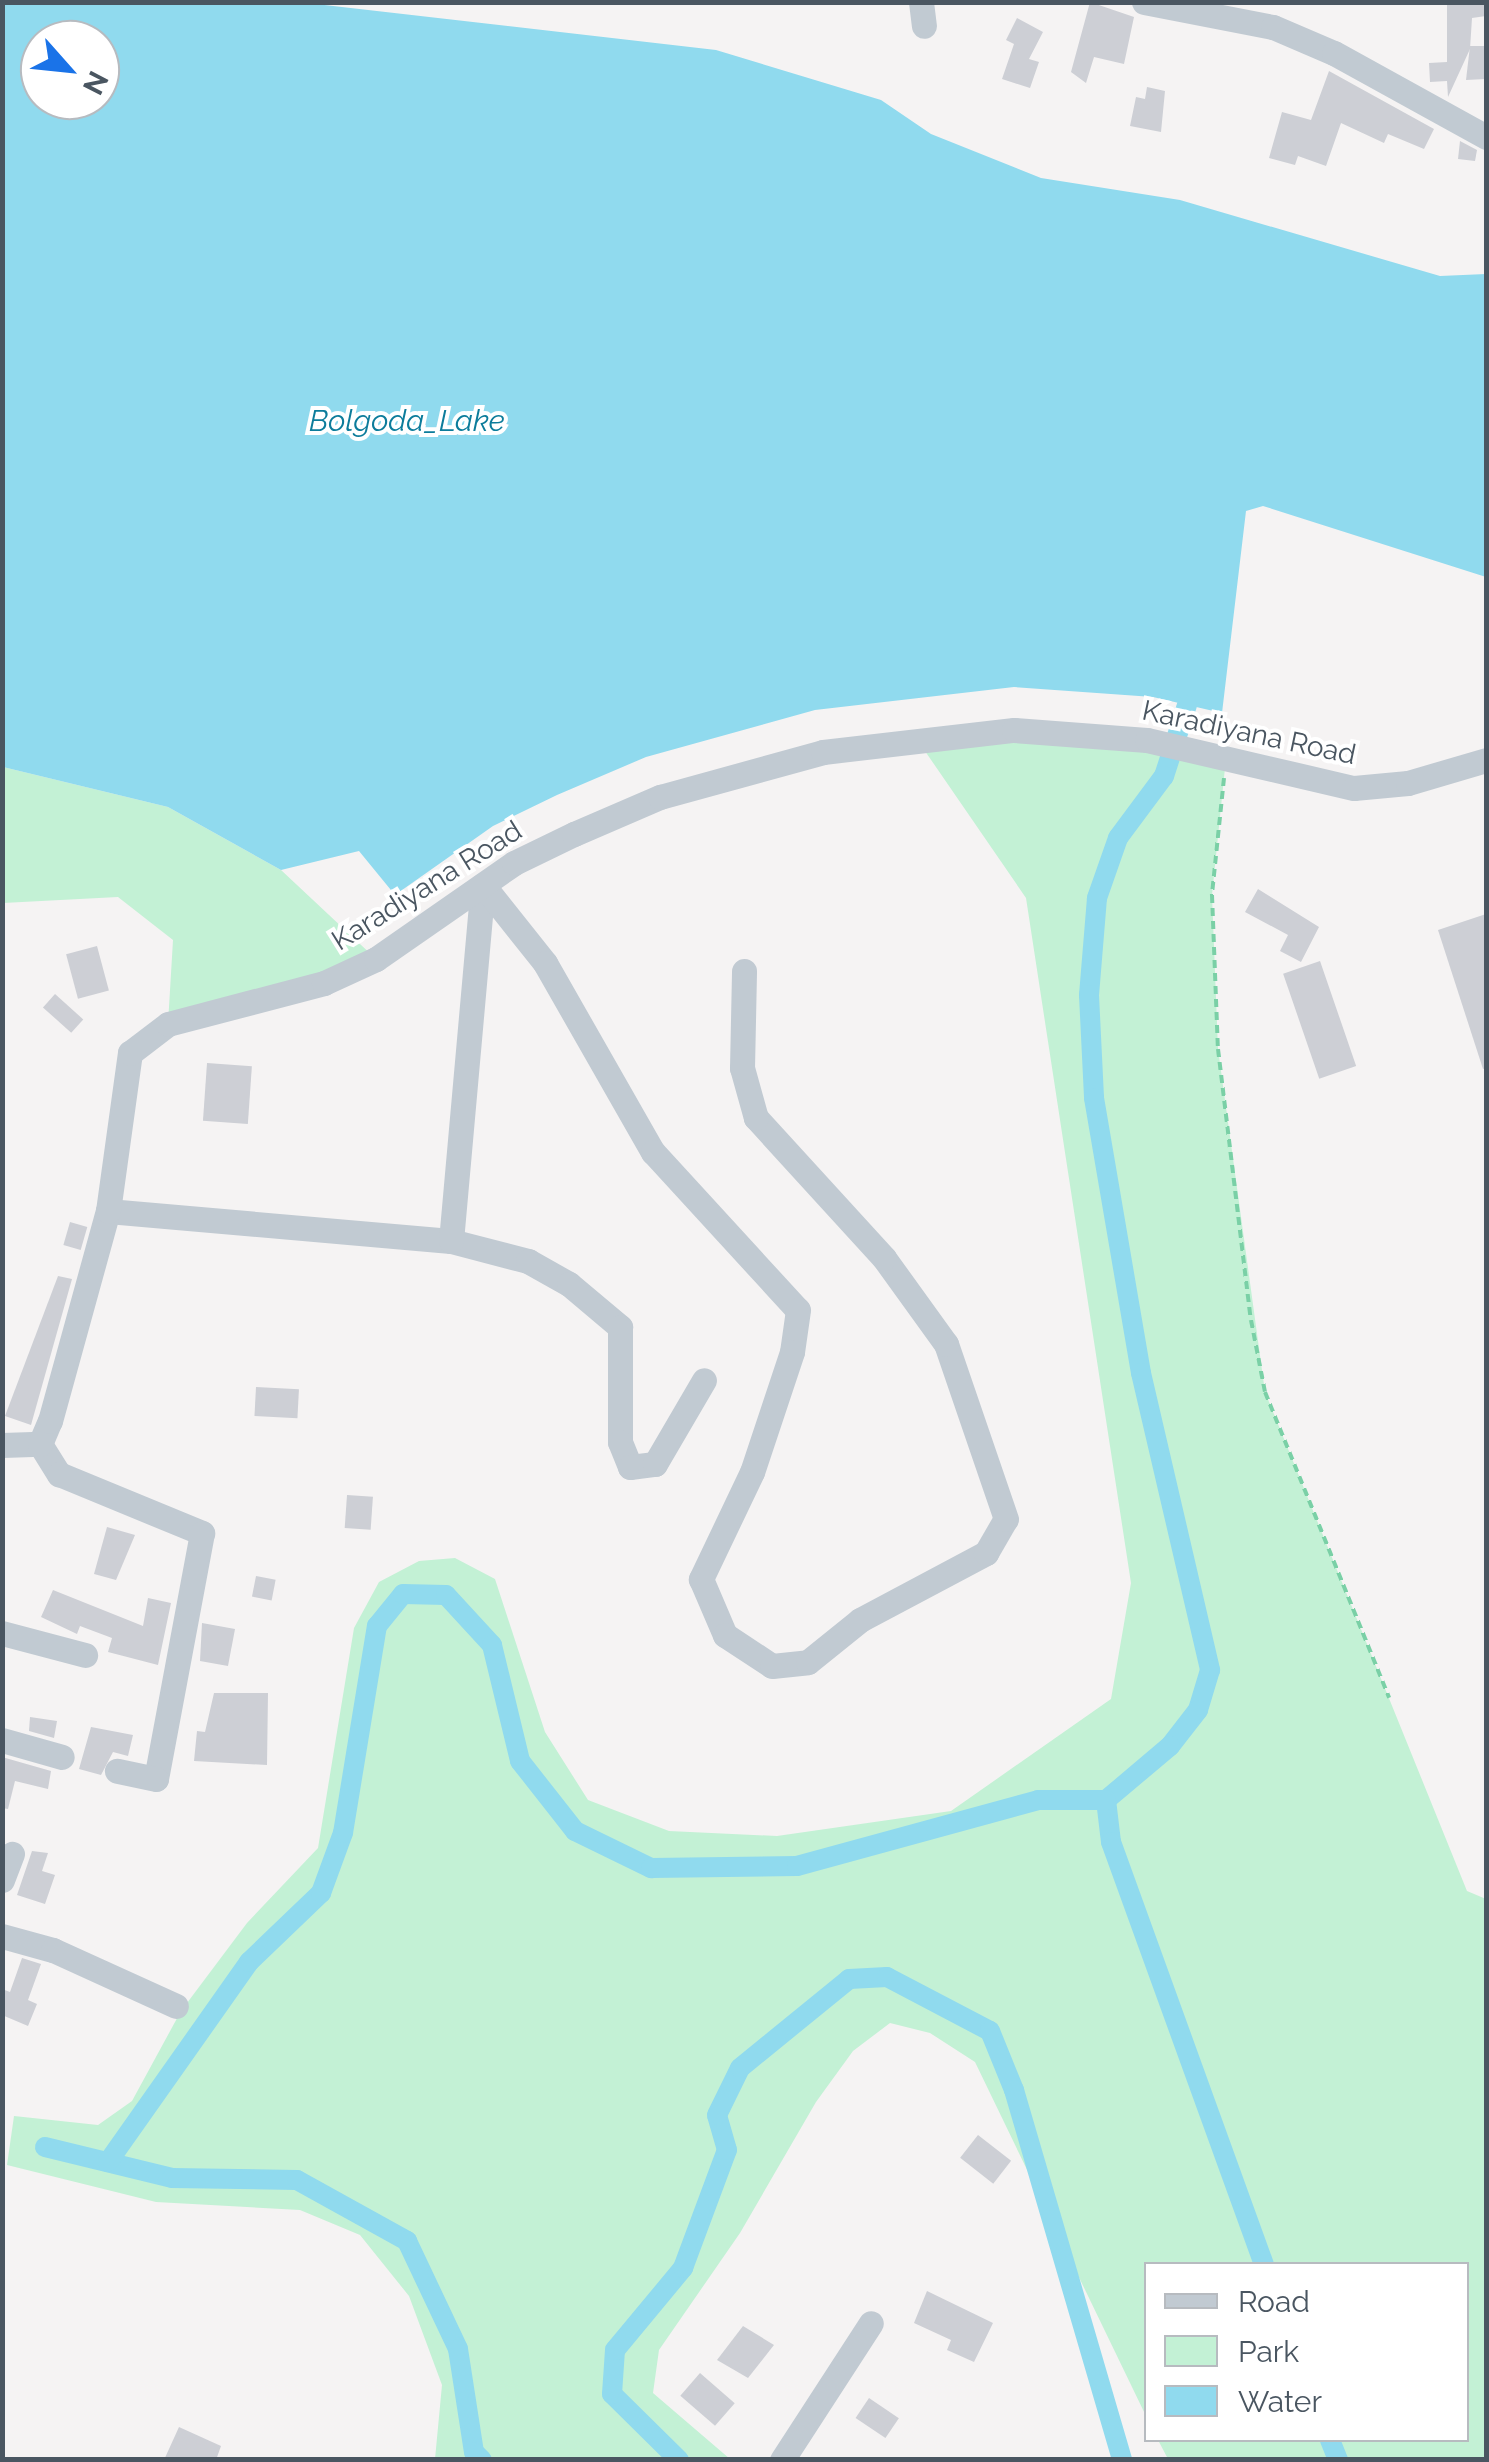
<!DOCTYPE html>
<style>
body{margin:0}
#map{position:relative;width:1489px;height:2462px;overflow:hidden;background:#f5f3f3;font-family:Raleway,sans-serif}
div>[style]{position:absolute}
.green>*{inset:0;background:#c3f1d5}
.water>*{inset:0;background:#90daee}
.canal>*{height:20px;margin:-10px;padding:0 10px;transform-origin:10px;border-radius:10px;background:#90daee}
.building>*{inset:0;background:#cdcfd5;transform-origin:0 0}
.path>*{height:4px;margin-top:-2px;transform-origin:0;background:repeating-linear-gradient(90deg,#7ad0a6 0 8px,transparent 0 13px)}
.minor>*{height:25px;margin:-12.5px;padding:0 12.5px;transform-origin:12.5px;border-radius:12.5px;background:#c1cad2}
span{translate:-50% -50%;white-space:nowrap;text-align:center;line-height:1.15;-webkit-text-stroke:8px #fff;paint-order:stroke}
.street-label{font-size:28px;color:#4a5661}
.water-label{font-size:30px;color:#0c7c9b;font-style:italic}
.frame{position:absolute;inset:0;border:5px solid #4a5661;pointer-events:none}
.legend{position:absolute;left:1144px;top:2262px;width:325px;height:180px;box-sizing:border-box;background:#fff;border:2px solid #b7bbc0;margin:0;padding:12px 18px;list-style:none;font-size:30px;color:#4a5661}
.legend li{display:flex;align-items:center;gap:20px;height:50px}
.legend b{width:50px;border:2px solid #b7bbc0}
.north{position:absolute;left:20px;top:20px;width:100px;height:100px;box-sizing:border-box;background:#fff;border:2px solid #b7bbc0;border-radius:50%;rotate:117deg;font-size:28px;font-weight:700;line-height:40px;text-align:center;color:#4a5661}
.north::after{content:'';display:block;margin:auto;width:35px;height:45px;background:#1a73e8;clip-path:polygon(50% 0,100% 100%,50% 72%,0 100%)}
</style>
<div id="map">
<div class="green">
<i style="clip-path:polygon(1014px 730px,1226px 758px,1212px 895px,1218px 1049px,1265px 1392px,1467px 1891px,1486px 1899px,1486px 2459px,1168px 2459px,1158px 2440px,1466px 2440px,1466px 2264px,1146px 2264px,1146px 2416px,975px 2062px,930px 2033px,890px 2023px,853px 2051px,816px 2102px,740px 2233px,659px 2350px,653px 2393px,730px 2459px,435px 2459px,442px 2385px,409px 2296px,360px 2235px,300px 2210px,156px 2202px,7px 2165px,14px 2116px,98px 2125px,132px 2101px,181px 2011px,247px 1923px,318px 1848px,354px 1628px,379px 1582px,419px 1561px,455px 1558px,495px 1579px,545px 1732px,588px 1800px,669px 1831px,777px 1836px,951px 1811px,1111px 1699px,1131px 1583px,1026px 898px,916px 738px)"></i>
<i style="clip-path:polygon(3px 767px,168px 807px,281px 870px,376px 959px,168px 1024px,173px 940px,118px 897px,3px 903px)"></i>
</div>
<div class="water">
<i style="clip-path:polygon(evenodd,2px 3px,307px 3px,716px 50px,881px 100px,931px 134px,1041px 178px,1180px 200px,1440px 276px,1486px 274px,1486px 577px,1263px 506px,1246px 511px,1222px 713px,1153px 697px,1014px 687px,815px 710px,646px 757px,557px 795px,493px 826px,395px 895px,359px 851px,281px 870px,168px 807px,3px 767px,2px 3px,40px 40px,100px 40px,100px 100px,40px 100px,40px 40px)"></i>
</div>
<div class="canal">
<i style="left:1187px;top:705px;width:75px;rotate:107.9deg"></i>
<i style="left:1164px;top:776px;width:77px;rotate:126.6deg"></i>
<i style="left:1118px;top:838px;width:64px;rotate:109.3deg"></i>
<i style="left:1097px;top:898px;width:97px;rotate:94.7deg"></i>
<i style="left:1089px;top:995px;width:103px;rotate:87.2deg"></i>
<i style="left:1094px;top:1098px;width:279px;rotate:80.3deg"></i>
<i style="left:1141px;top:1373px;width:305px;rotate:76.9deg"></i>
<i style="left:1210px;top:1670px;width:42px;rotate:106.7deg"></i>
<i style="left:1198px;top:1710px;width:46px;rotate:127.9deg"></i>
<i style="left:1170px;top:1746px;width:84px;rotate:139.8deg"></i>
<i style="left:1106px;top:1800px;width:42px;rotate:83.2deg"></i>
<i style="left:1111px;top:1842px;width:449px;rotate:70.1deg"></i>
<i style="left:45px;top:2147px;width:131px;rotate:13.7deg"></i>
<i style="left:172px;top:2178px;width:125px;rotate:0.9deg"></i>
<i style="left:297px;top:2180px;width:126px;rotate:29deg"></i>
<i style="left:407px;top:2241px;width:119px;rotate:64.7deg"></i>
<i style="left:458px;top:2349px;width:104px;rotate:81.2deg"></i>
<i style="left:474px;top:2452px;width:11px;rotate:45deg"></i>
<i style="left:108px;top:2162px;width:245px;rotate:-54.8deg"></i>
<i style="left:249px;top:1962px;width:100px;rotate:-43.8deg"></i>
<i style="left:321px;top:1893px;width:64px;rotate:-69.9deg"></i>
<i style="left:343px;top:1833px;width:210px;rotate:-80.7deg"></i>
<i style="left:377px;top:1626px;width:41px;rotate:-50.9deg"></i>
<i style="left:403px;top:1594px;width:43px;rotate:1.3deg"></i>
<i style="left:446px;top:1595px;width:68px;rotate:47.4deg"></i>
<i style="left:492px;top:1645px;width:119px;rotate:76.4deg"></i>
<i style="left:520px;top:1761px;width:89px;rotate:51.8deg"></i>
<i style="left:575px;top:1831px;width:85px;rotate:26deg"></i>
<i style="left:651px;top:1868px;width:146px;rotate:-0.8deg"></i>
<i style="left:797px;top:1866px;width:250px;rotate:-15.3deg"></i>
<i style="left:1038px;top:1800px;width:68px"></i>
<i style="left:1330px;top:2440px;width:22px;rotate:68deg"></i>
<i style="left:679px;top:2460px;width:94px;rotate:-135.4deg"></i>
<i style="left:612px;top:2394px;width:44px;rotate:-86.1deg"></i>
<i style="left:615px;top:2350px;width:107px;rotate:-50.3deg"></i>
<i style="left:683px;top:2268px;width:126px;rotate:-69.6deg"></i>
<i style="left:727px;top:2150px;width:36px;rotate:-106deg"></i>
<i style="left:717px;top:2115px;width:52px;rotate:-63.9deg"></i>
<i style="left:740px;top:2068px;width:141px;rotate:-39.2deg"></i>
<i style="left:849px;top:1979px;width:38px;rotate:-3deg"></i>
<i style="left:887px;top:1977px;width:116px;rotate:27.7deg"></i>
<i style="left:990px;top:2031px;width:64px;rotate:67.9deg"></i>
<i style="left:1014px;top:2090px;width:385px;rotate:73.7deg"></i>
</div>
<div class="building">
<i style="clip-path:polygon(1090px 2px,1134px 17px,1124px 64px,1094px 57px,1086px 83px,1071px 72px)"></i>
<i style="clip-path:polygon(1447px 2px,1486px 2px,1486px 16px,1472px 18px,1470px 49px,1448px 97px,1447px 81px,1430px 82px,1429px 63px,1447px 62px)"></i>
<i style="clip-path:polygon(1017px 18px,1043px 32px,1029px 59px,1039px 62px,1030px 88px,1002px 79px,1014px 44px,1006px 40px)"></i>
<i style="clip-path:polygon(1470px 46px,1486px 46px,1486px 79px,1466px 80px)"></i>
<i style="clip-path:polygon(1329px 71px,1434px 129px,1424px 149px,1388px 134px,1384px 143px,1341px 123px,1326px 166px,1298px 156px,1295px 165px,1269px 158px,1282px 112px,1311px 120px)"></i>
<i style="clip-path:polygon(1147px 87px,1165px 91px,1161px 132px,1130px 126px,1136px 97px,1145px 99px)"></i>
<i style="clip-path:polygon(1460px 141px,1477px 150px,1475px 161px,1458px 159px)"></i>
<i style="clip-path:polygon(1258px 889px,1319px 927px,1301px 962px,1280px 951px,1288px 935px,1245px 912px)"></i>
<i style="clip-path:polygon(1486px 914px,1486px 1068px,1483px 1069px,1438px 930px)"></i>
<i style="left:97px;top:946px;width:46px;height:32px;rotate:75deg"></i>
<i style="left:1320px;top:961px;width:111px;height:39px;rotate:71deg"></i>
<i style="left:55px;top:994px;width:38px;height:18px;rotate:42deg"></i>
<i style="left:207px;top:1063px;width:45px;height:58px;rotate:4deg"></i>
<i style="left:70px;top:1222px;width:18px;height:24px;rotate:16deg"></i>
<i style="clip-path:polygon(58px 1276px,72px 1279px,31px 1425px,5px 1416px)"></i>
<i style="left:256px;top:1387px;width:43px;height:29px;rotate:3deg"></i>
<i style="left:347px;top:1495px;width:26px;height:33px;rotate:4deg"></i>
<i style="clip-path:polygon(107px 1527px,135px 1535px,116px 1580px,94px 1574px)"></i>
<i style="left:256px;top:1576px;width:20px;height:21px;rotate:11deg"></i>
<i style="clip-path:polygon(53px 1590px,143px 1626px,148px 1598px,171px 1603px,158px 1665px,108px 1652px,112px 1638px,80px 1626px,77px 1634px,41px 1617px)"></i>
<i style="clip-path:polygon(202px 1623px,235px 1629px,228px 1666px,200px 1661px)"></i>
<i style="clip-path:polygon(214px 1693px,268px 1693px,267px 1765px,194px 1761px,197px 1731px,205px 1732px)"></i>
<i style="clip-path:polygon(30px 1717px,57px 1721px,54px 1738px,29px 1731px)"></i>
<i style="clip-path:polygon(91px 1727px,133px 1735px,128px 1756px,113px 1752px,101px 1775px,79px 1769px)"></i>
<i style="clip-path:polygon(2px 1757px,51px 1771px,48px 1789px,15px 1781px,8px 1809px,2px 1808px)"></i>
<i style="clip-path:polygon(32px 1851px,48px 1853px,42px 1871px,55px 1875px,45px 1904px,17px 1895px)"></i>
<i style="clip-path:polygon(22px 1958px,41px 1964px,28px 2000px,37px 2004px,28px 2026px,2px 2015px,2px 1989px,10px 1992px)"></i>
<i style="left:978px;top:2135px;width:42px;height:29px;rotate:38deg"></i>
<i style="clip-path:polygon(927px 2291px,993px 2323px,974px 2362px,947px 2350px,951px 2340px,914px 2323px)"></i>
<i style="clip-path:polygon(743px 2326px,774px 2345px,748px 2378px,717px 2360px)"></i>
<i style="left:700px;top:2373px;width:46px;height:30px;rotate:41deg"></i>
<i style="left:869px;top:2398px;width:36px;height:24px;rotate:34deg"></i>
<i style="clip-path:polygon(179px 2427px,221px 2446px,216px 2460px,164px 2460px)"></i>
</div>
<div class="path">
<i style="left:1224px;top:778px;width:118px;rotate:95.9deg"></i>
<i style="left:1212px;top:895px;width:154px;rotate:87.8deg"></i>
<i style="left:1218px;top:1049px;width:273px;rotate:83.1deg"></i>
<i style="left:1251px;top:1320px;width:73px;rotate:79deg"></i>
<i style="left:1265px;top:1392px;width:330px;rotate:67.9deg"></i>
</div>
<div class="minor">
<i style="left:921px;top:2px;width:24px;rotate:83deg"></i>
<i style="left:1144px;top:2px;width:131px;rotate:11deg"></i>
<i style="left:1273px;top:27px;width:66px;rotate:23.1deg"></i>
<i style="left:1334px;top:53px;width:174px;rotate:28.9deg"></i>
<i style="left:108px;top:1211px;width:344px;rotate:5deg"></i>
<i style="left:451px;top:1241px;width:80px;rotate:14.6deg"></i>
<i style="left:528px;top:1261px;width:47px;rotate:29.3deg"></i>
<i style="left:569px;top:1284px;width:67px;rotate:40.1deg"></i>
<i style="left:620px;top:1327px;width:115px;rotate:90deg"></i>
<i style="left:620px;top:1442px;width:27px;rotate:68deg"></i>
<i style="left:630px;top:1467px;width:25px;rotate:-7deg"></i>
<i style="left:655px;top:1464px;width:97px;rotate:-59.7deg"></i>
<i style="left:451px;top:1241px;width:357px;rotate:-84.9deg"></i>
<i style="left:483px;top:885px;width:100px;rotate:51.5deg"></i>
<i style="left:545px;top:963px;width:218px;rotate:60.3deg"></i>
<i style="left:653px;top:1152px;width:214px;rotate:47.5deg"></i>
<i style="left:798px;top:1310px;width:42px;rotate:98.1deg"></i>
<i style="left:792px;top:1352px;width:126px;rotate:108.4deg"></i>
<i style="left:752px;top:1472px;width:119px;rotate:115.5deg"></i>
<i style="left:701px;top:1579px;width:61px;rotate:66.8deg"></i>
<i style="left:725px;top:1635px;width:56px;rotate:33.4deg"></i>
<i style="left:772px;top:1666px;width:36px;rotate:-6deg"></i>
<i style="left:808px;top:1662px;width:67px;rotate:-38.9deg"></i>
<i style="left:860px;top:1620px;width:143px;rotate:-28deg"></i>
<i style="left:986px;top:1553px;width:39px;rotate:-60deg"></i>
<i style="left:1006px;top:1519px;width:185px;rotate:-108.9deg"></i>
<i style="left:946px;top:1344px;width:106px;rotate:-125.8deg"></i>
<i style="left:884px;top:1258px;width:190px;rotate:-132.4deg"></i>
<i style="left:756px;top:1118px;width:52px;rotate:-105.6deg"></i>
<i style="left:742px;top:1068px;width:97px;rotate:-88.8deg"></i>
<i style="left:40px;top:1444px;width:36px;rotate:58deg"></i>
<i style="left:59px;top:1474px;width:155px;rotate:22.4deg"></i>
<i style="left:202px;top:1533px;width:250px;rotate:100.6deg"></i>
<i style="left:156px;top:1779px;width:40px;rotate:-168deg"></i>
<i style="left:2px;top:1445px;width:38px;rotate:-2deg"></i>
<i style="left:40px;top:1444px;width:25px;rotate:-67deg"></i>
<i style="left:50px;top:1421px;width:218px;rotate:-74.6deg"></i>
<i style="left:108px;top:1211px;width:160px;rotate:-82.1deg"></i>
<i style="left:130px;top:1053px;width:48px;rotate:-37.3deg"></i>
<i style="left:168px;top:1024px;width:161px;rotate:-14.7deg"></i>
<i style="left:324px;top:983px;width:57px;rotate:-24.8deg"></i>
<i style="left:376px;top:959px;width:168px;rotate:-34.8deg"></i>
<i style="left:514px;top:863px;width:67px;rotate:-25.8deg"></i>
<i style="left:574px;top:834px;width:94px;rotate:-23.3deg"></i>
<i style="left:660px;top:797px;width:169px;rotate:-15.4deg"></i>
<i style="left:823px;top:752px;width:192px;rotate:-6.6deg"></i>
<i style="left:1014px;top:730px;width:133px;rotate:4.3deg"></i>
<i style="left:1147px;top:740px;width:212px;rotate:13.1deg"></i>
<i style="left:1354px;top:788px;width:54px;rotate:-5.3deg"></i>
<i style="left:1408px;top:783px;width:81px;rotate:-16.4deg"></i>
<i style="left:2px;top:1633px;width:86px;rotate:14.8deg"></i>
<i style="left:2px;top:1740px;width:62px;rotate:15.8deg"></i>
<i style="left:2px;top:1880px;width:28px;rotate:-69deg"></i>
<i style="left:2px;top:1936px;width:53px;rotate:15.4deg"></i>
<i style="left:53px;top:1950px;width:135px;rotate:24.5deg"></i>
<i style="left:782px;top:2460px;width:163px;rotate:-57deg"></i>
</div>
<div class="street-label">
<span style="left:1249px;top:733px;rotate:12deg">Karadiyana Road</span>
<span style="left:427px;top:886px;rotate:-32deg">Karadiyana Road</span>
</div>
<div class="water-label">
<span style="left:407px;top:421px">Bolgoda_Lake</span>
</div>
<div class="frame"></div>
<ul class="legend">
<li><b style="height:12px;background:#c1cad2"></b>Road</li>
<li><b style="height:28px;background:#c3f1d5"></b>Park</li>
<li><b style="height:28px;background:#90daee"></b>Water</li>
</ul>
<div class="north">N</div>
</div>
